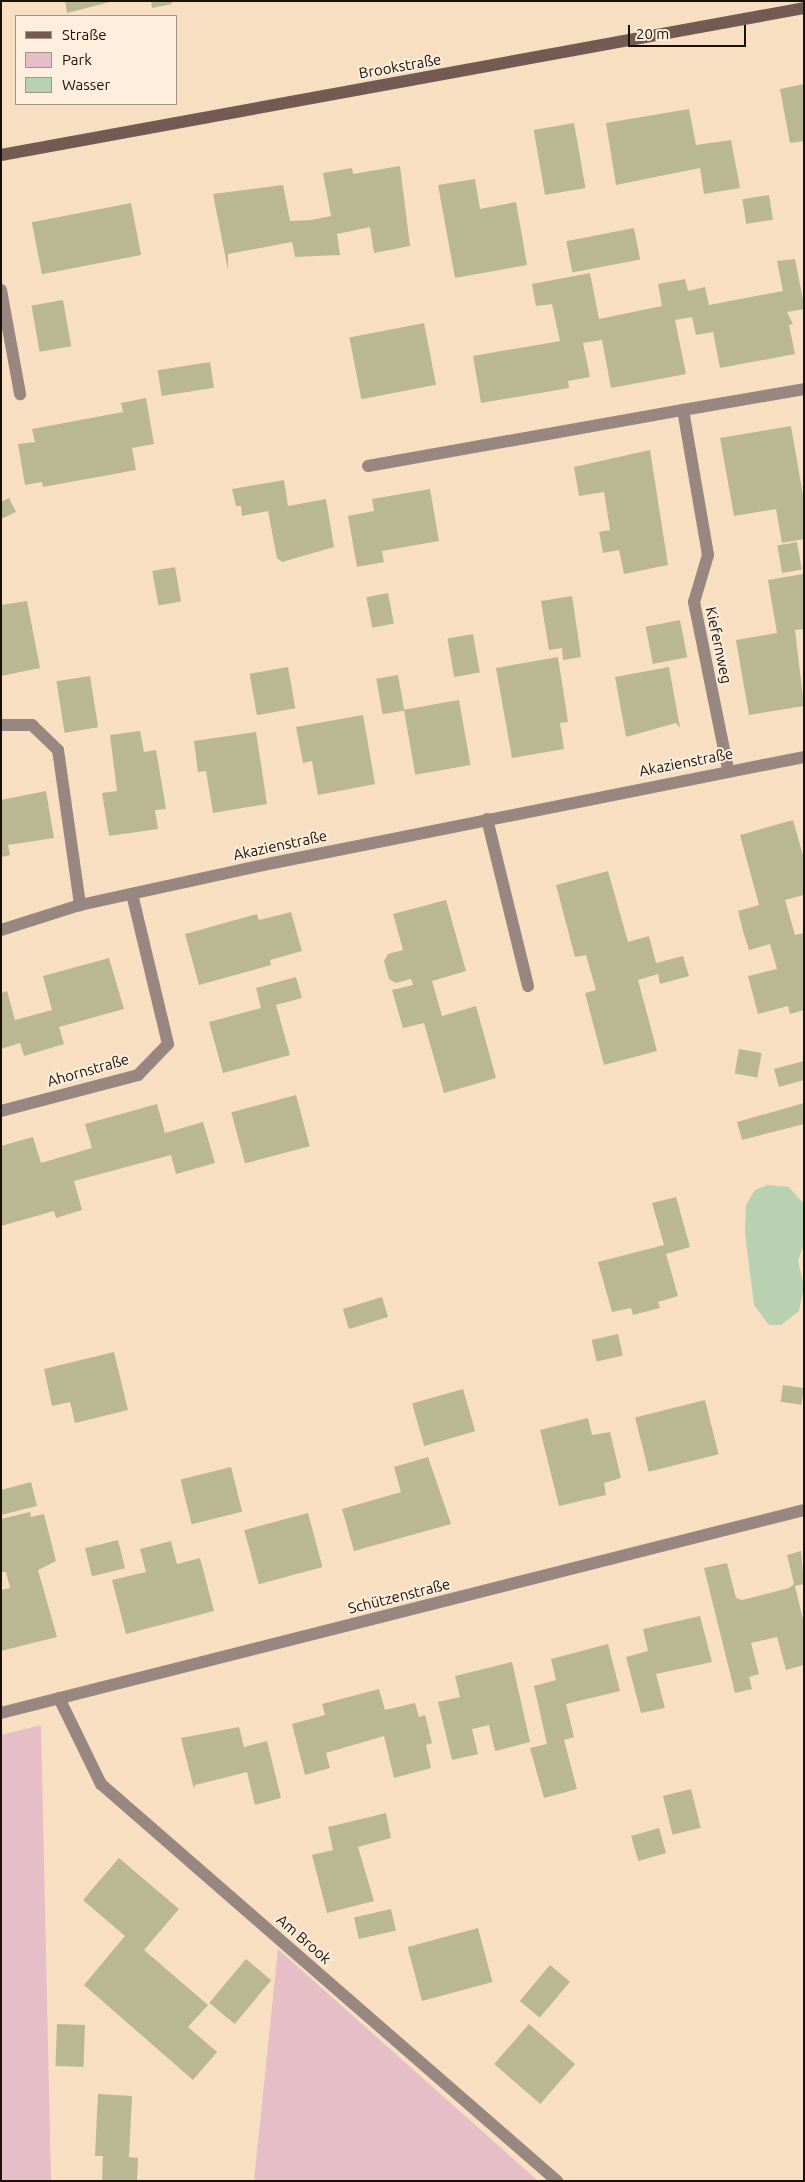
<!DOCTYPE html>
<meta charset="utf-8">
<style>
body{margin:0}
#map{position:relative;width:805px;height:2182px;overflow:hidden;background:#f9dfc2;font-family:Ubuntu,sans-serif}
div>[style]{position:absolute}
.green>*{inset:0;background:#e5bec8}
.water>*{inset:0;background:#b7d1b1}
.building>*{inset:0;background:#bab892;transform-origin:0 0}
.service>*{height:12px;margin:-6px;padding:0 6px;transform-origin:6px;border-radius:6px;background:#988681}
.minor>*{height:12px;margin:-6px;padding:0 6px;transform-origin:6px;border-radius:6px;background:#988681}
.secondary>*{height:12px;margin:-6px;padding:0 6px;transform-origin:6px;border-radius:6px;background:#735a53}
span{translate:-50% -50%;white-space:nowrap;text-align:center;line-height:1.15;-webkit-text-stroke:4px #feeedd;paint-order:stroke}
.street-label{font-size:15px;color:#191107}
.frame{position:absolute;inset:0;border:2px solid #191107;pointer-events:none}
.legend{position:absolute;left:15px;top:15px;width:162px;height:90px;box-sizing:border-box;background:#feeedd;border:1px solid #a29687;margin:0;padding:6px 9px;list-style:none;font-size:15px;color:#191107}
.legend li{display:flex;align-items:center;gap:10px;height:25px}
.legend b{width:25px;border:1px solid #a29687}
.scale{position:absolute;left:628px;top:25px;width:118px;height:22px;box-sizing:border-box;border:2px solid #191107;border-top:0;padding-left:6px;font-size:15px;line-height:18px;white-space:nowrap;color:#191107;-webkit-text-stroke:4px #feeedd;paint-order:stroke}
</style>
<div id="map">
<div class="green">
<i style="clip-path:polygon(41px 1725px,51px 2181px,1px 2181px,1px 1735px)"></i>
<i style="clip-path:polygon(278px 1949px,538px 2181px,254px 2181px)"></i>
</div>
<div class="water">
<i style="clip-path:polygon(768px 1185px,789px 1187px,804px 1204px,804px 1243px,798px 1261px,804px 1286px,799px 1311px,781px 1325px,769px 1325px,754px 1305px,745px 1233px,746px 1205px,755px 1190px)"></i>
</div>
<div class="building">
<i style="clip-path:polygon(65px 1px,110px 1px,110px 2px,67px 13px)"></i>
<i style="clip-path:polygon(151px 1px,171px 1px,172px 4px,152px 8px)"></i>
<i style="clip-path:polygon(804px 84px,804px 141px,790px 143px,780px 89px)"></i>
<i style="clip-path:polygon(689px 109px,696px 145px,731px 140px,740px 188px,704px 194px,700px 168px,616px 185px,606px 123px)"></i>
<i style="left:574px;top:123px;width:66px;height:41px;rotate:80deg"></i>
<i style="clip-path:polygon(400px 166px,410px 246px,374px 253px,370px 227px,337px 234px,340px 255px,295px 257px,292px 242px,228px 254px,228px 270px,213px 194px,283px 185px,290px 221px,311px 220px,331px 216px,323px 173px,352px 168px,353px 174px)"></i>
<i style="clip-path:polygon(475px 179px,480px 209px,516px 202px,527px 265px,455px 278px,438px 185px)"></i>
<i style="left:769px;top:195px;width:25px;height:27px;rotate:81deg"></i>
<i style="left:131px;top:203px;width:53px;height:101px;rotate:79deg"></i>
<i style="left:634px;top:228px;width:32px;height:69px;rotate:79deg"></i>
<i style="clip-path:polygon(795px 259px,804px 305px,804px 309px,787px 312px,793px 324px,789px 325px,795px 354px,720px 368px,713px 332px,696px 335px,692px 317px,675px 320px,686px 374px,611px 388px,602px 340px,583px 343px,590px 377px,568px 381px,569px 388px,481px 403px,473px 356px,560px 341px,552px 304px,536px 306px,532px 284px,590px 273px,599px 319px,662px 306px,658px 284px,685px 279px,688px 291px,705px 287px,709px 305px,783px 291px,777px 261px)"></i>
<i style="left:63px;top:300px;width:47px;height:32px;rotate:80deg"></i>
<i style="left:424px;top:323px;width:63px;height:76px;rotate:79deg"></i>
<i style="left:210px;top:362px;width:26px;height:53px;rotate:81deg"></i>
<i style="clip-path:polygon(146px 398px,154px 444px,132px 448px,136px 470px,43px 487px,42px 482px,25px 485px,18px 444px,35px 442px,32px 429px,123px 412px,121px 403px)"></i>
<i style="clip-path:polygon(791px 426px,804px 501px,804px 539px,782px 543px,776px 509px,734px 516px,720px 438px)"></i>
<i style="clip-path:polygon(650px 450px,668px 565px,624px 574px,619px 550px,603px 553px,599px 532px,610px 530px,604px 492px,579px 496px,574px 467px)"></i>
<i style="clip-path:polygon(284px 480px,288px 506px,326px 499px,334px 547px,282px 562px,277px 558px,268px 511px,242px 516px,241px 506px,236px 506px,232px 489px)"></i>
<i style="clip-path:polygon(430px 489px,439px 541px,382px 551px,384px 562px,357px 567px,348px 516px,374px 511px,372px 499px)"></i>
<i style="clip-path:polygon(9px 498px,16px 512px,1px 519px,1px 502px)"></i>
<i style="left:797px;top:542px;width:28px;height:20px;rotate:80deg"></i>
<i style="left:175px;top:567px;width:35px;height:23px;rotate:80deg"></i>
<i style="clip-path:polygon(803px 574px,804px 629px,795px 630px,804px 706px,749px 715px,736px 640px,777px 633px,768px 580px)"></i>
<i style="left:388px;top:593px;width:31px;height:22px;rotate:79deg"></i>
<i style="clip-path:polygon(572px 596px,581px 657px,563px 660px,562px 648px,549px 650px,541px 601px)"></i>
<i style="clip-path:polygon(27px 601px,40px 668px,1px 676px,1px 605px)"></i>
<i style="left:680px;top:620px;width:38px;height:35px;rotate:79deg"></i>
<i style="left:473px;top:634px;width:39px;height:26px;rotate:80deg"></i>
<i style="clip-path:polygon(558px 657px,568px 722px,560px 723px,564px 749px,512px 758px,496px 668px)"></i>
<i style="left:288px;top:667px;width:42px;height:39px;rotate:80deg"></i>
<i style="clip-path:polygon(669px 667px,680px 728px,676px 723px,626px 737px,615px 677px)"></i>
<i style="left:398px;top:675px;width:36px;height:22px;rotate:80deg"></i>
<i style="left:90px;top:676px;width:52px;height:34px;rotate:81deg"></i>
<i style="left:459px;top:700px;width:66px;height:56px;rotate:80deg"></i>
<i style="clip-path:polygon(363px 715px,375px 784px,318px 795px,312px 761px,303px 763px,296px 727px)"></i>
<i style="clip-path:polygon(140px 731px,144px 752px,156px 750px,166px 809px,155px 810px,158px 829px,109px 836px,102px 793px,117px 791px,110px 735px)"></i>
<i style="clip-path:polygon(256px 732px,267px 804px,213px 813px,206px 771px,198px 772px,194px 741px)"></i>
<i style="clip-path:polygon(46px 791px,54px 838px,8px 845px,10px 855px,1px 857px,1px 800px)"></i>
<i style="clip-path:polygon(793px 820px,804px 859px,804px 895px,785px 900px,795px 935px,804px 933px,804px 1010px,790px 1014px,788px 1006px,758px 1014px,748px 976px,777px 969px,770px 944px,749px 950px,743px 931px,738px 911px,759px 905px,740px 835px)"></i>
<i style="clip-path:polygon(608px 871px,628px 942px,649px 936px,656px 963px,683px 956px,689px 976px,660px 984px,658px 974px,638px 980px,657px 1051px,604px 1065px,585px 993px,596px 990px,586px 955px,575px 957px,556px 885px)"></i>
<i style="clip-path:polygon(446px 900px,466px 971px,432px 981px,442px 1016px,476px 1006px,496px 1078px,444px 1093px,424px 1023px,403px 1028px,392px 990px,413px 985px,411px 979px,396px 983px,389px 979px,384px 961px,388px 954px,403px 950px,393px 914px)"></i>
<i style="clip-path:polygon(291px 912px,302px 951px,270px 960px,271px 965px,199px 985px,185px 934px,257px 914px,259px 920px)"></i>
<i style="clip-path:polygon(109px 958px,124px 1009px,59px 1027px,64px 1044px,24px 1056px,20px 1043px,1px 1049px,1px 993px,7px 991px,15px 1020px,52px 1010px,43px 976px)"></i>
<i style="clip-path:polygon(296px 977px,302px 998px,276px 1005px,290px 1055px,223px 1073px,209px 1022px,261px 1008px,256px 988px)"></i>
<i style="left:739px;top:1049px;width:23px;height:25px;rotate:10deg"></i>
<i style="clip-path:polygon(804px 1061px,804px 1080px,779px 1087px,774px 1069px)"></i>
<i style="left:296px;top:1095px;width:53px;height:67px;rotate:75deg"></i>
<i style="clip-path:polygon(804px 1103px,804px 1124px,742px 1140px,737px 1122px)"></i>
<i style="clip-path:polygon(157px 1104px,165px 1133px,203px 1122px,215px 1163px,176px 1174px,171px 1155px,74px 1181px,82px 1210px,56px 1218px,54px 1211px,1px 1226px,1px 1146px,33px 1137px,41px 1163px,92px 1148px,85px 1124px)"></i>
<i style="clip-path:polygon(676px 1197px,690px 1247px,666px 1254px,678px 1296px,658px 1302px,660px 1308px,633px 1315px,631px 1308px,612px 1312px,598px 1262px,664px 1245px,652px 1203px)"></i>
<i style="left:382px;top:1297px;width:21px;height:41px;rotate:73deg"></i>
<i style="left:618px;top:1334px;width:22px;height:27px;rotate:77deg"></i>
<i style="clip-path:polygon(114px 1352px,128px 1410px,75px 1423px,70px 1402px,52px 1406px,44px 1369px)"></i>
<i style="left:783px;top:1385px;width:21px;height:17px;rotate:8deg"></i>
<i style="left:463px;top:1389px;width:44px;height:53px;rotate:74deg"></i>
<i style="left:705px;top:1400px;width:56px;height:72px;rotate:76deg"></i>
<i style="clip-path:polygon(588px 1418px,592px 1435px,610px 1432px,621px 1478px,604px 1483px,606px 1495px,559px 1506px,540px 1430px)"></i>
<i style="clip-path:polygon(428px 1457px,451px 1524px,354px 1551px,342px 1509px,401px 1492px,394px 1467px)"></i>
<i style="left:231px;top:1467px;width:46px;height:52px;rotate:76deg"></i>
<i style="clip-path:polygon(31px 1482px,37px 1506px,1px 1515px,1px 1490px)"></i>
<i style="clip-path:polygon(30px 1512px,31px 1517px,44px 1514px,56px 1561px,38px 1570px,57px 1637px,1px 1651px,1px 1590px,10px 1588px,6px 1572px,1px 1572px,1px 1519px)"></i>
<i style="left:308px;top:1513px;width:56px;height:66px;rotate:75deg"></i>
<i style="left:118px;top:1540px;width:29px;height:34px;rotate:76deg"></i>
<i style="clip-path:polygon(171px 1541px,177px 1564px,200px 1558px,214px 1611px,126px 1634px,112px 1580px,146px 1572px,140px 1549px)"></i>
<i style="clip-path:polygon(801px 1551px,804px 1584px,795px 1586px,804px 1624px,804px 1665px,786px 1670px,777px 1637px,751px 1643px,759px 1674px,749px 1677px,752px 1689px,735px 1693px,704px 1568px,727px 1563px,736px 1598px,742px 1600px,789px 1588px,794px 1584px,787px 1555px)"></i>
<i style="clip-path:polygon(700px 1616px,712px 1662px,656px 1674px,665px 1708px,641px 1713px,626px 1657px,648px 1651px,643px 1629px)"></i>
<i style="clip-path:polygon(608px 1644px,620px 1691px,566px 1704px,574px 1737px,564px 1740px,577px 1789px,544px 1798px,530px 1748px,547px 1744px,534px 1686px,556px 1680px,551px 1659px)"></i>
<i style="clip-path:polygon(512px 1662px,530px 1742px,495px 1751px,489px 1725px,472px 1729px,478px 1754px,452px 1760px,438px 1702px,460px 1697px,455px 1676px)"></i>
<i style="clip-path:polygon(379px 1689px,385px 1710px,415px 1703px,419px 1717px,425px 1715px,432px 1743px,426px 1745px,431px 1768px,394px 1778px,384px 1736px,326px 1753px,330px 1768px,305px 1775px,292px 1724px,325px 1715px,322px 1704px)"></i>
<i style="clip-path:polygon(239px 1727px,244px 1747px,267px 1741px,281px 1798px,255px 1805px,247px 1772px,195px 1785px,194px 1789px,181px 1738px)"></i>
<i style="left:691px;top:1789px;width:40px;height:29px;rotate:76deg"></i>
<i style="clip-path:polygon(386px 1813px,391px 1838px,358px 1847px,374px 1901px,327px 1913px,312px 1855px,333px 1850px,328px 1827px)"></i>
<i style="left:659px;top:1828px;width:26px;height:29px;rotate:74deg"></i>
<i style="clip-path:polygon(119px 1858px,179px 1909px,144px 1950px,208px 2005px,188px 2027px,217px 2052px,193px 2080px,84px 1985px,125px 1936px,83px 1900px)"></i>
<i style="left:391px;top:1909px;width:22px;height:38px;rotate:77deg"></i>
<i style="left:478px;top:1928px;width:56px;height:73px;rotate:75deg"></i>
<i style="left:246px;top:1959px;width:33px;height:57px;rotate:40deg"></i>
<i style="left:550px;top:1965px;width:26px;height:47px;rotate:40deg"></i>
<i style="left:57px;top:2024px;width:28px;height:42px;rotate:2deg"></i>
<i style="left:529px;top:2024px;width:61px;height:53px;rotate:41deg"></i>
<i style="clip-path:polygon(98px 2094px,132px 2096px,129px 2157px,138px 2158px,137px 2181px,102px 2181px,103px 2156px,95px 2156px)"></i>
</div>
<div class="service">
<i style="left:1px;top:290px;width:106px;rotate:79.6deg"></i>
</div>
<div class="minor">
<i style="left:683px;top:410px;width:123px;rotate:-9.8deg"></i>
<i style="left:368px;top:466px;width:320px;rotate:-10.1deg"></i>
<i style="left:683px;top:410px;width:147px;rotate:80.2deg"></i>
<i style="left:708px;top:555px;width:49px;rotate:106.6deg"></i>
<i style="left:694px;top:602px;width:170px;rotate:78.5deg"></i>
<i style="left:1px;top:725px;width:31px"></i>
<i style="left:32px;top:725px;width:36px;rotate:44deg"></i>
<i style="left:58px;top:750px;width:157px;rotate:81.9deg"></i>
<i style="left:487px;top:819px;width:172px;rotate:76.2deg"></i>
<i style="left:1px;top:930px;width:83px;rotate:-17.6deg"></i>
<i style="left:80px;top:905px;width:198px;rotate:-12.3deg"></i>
<i style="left:273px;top:863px;width:541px;rotate:-11.29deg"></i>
<i style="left:1px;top:1111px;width:142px;rotate:-14.7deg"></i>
<i style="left:138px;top:1075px;width:43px;rotate:-45.9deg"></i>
<i style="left:168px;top:1044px;width:154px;rotate:-103.5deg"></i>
<i style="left:59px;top:1698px;width:96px;rotate:64deg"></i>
<i style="left:101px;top:1784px;width:605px;rotate:41.04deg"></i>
<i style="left:1px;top:1713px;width:828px;rotate:-14.19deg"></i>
</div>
<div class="secondary">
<i style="left:1px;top:155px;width:816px;rotate:-10.37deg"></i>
</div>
<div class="street-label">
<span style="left:400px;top:66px;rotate:-10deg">Brookstraße</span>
<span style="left:719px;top:645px;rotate:78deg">Kiefernweg</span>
<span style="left:686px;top:762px;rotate:-11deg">Akazienstraße</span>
<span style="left:280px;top:845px;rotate:-12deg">Akazienstraße</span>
<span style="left:88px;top:1070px;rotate:-16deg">Ahornstraße</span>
<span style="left:399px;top:1596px;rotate:-14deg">Schützenstraße</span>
<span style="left:304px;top:1939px;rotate:41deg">Am Brook</span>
</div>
<div class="frame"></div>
<ul class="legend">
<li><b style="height:6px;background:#735a53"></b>Straße</li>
<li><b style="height:14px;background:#e5bec8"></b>Park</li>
<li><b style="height:14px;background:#b7d1b1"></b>Wasser</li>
</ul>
<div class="scale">20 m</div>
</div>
